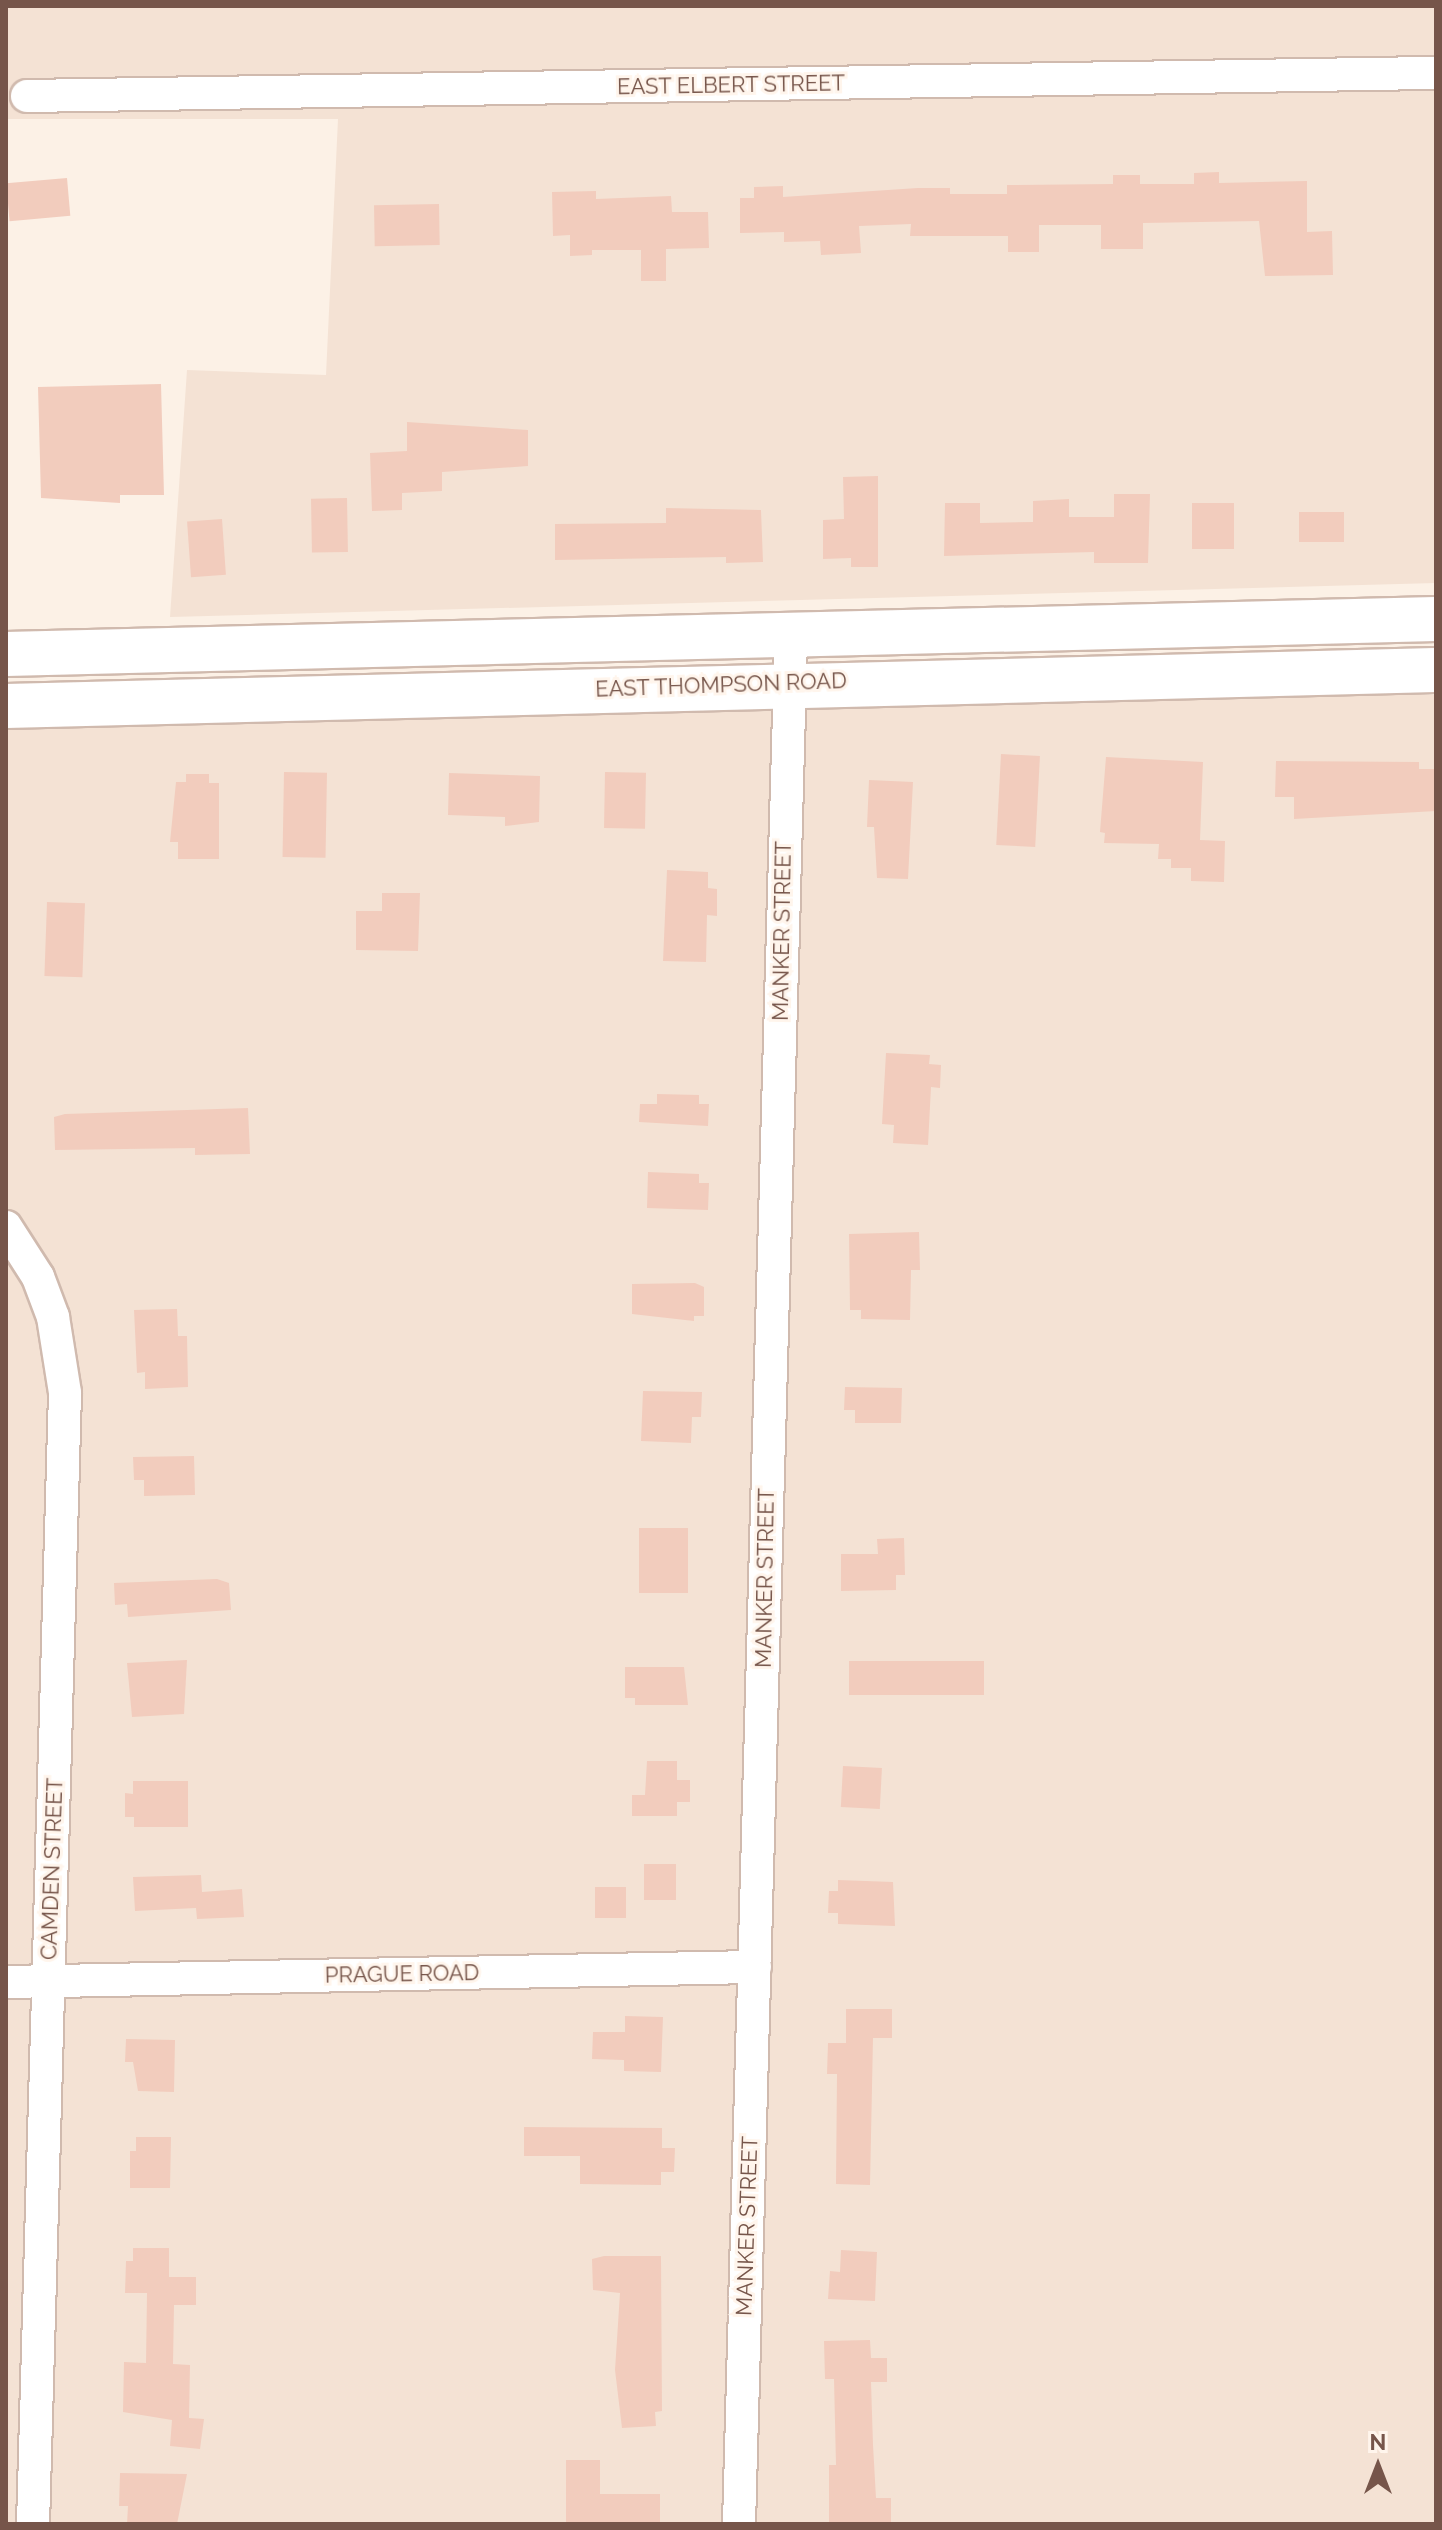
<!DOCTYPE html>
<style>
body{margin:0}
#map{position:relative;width:1442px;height:2530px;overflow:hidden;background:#fcf1e6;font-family:Raleway,sans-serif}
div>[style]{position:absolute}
.residential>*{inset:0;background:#f4e2d4;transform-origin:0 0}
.building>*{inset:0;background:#f2ccbd;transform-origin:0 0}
.roads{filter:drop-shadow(2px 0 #d0baae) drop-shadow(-2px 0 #d0baae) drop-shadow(0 2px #d0baae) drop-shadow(0 -2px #d0baae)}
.minor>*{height:32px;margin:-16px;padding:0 16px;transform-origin:16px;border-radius:16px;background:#fff}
.secondary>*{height:44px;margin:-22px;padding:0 22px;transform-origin:22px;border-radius:22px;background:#fff}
span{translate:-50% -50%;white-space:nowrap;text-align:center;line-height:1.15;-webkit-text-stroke:6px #fff5ec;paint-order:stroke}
.street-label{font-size:22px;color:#76554a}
.frame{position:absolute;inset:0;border:8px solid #76554a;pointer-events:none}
.north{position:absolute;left:1338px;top:2426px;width:80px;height:80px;-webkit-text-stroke:6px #fff5ec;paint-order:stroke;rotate:0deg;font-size:22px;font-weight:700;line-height:32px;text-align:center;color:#76554a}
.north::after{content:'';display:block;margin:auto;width:28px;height:36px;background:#76554a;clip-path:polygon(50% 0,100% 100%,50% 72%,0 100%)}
</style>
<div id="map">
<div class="residential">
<i style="clip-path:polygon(6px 6px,1436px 6px,1436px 583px,170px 617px,187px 370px,326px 375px,338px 119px,6px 119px)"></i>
<i style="left:1436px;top:695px;width:1829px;height:1430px;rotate:90deg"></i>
</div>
<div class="building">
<i style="clip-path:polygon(1219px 172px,1219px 183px,1307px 181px,1307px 232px,1332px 231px,1333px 275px,1265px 276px,1259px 221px,1143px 223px,1143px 249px,1101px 249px,1101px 225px,1039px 225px,1039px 252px,1008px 252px,1008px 236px,910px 236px,911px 224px,859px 226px,861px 253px,821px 255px,820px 241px,784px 242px,784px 232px,740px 233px,740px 198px,754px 198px,754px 187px,783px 186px,783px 197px,918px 188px,950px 188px,950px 194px,1007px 194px,1007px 185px,1113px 184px,1113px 175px,1140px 175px,1140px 184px,1194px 184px,1194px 173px)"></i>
<i style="left:67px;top:178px;width:38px;height:61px;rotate:85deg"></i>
<i style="clip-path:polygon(596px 191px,596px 199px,671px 196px,672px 212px,708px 212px,709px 248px,666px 249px,666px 281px,641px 281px,641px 250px,592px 250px,592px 255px,570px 256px,570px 235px,553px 236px,552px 192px)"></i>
<i style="left:439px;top:204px;width:41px;height:65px;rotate:89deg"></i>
<i style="clip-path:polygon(161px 384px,164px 495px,120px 495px,120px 503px,41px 498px,38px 387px)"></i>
<i style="clip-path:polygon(407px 422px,528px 430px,528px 466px,442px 472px,442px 491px,402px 493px,402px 510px,372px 511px,370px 453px,407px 451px)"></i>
<i style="clip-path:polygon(878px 476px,878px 567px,851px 567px,851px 558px,823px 559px,823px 520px,844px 519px,843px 477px)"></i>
<i style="clip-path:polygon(1114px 494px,1150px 494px,1148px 563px,1094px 563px,1094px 552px,944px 556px,945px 503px,980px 503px,980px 523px,1033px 522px,1033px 501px,1069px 499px,1069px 517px,1114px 517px)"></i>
<i style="left:347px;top:498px;width:54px;height:36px;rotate:89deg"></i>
<i style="left:1192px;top:503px;width:42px;height:46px"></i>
<i style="clip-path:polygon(666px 508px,761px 510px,763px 562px,726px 563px,726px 557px,555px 560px,555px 524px,666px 523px)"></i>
<i style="left:1344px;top:512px;width:30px;height:45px;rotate:90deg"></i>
<i style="left:222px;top:519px;width:56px;height:35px;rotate:86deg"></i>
<i style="left:1001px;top:754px;width:39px;height:91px;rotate:3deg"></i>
<i style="clip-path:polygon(1106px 757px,1203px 762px,1200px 840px,1225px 841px,1224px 882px,1191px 881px,1191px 868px,1171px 868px,1171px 859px,1158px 859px,1159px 844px,1104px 843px,1105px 833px,1100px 832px)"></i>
<i style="clip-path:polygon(1276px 761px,1419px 762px,1419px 769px,1436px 769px,1436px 811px,1294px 819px,1294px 797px,1275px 797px)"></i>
<i style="left:284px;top:772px;width:43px;height:85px;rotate:1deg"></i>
<i style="left:605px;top:772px;width:41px;height:56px;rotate:1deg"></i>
<i style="clip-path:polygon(449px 773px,540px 776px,539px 822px,505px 826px,505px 817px,448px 815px)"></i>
<i style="clip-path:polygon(186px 774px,209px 774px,209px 783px,219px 783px,219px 859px,178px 859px,178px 842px,170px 842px,176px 782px,186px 782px)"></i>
<i style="clip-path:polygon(869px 780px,913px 782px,908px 879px,877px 878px,874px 827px,867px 827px)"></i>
<i style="clip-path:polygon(667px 870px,708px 872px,708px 888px,717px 889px,717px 916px,707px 915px,706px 962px,663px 961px)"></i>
<i style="clip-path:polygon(382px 893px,420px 893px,418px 951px,356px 950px,356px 911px,382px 911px)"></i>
<i style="left:47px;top:902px;width:38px;height:74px;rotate:2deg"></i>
<i style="clip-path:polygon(886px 1053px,930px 1055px,929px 1064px,941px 1065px,940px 1088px,931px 1087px,928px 1145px,893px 1143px,894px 1125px,882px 1124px)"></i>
<i style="clip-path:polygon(657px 1094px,699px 1095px,699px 1104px,709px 1104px,708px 1126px,639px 1122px,640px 1104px,657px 1104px)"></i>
<i style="clip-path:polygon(248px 1108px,250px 1154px,195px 1155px,195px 1148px,55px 1150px,54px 1117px,65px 1114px)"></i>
<i style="clip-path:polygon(648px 1172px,699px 1174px,699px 1183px,709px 1183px,708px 1210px,647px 1208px)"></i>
<i style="clip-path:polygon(919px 1232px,920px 1270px,911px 1270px,910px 1320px,861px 1319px,861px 1310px,850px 1310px,849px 1234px)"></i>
<i style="clip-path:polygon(695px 1283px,704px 1287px,704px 1316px,694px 1316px,694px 1321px,632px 1314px,632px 1284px)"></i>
<i style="clip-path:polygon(177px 1309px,178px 1336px,187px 1336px,188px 1387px,145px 1389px,145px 1372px,137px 1373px,134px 1310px)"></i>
<i style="clip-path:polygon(845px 1387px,902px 1388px,901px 1423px,855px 1423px,855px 1410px,844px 1410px)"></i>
<i style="clip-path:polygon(643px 1391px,702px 1392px,701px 1417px,692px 1417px,691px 1443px,641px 1441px)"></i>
<i style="clip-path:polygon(194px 1456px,195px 1495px,144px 1496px,144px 1480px,134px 1480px,133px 1457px)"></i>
<i style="left:639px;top:1528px;width:49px;height:65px"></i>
<i style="clip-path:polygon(904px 1538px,905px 1575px,896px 1575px,896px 1590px,841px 1591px,841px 1554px,878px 1554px,877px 1539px)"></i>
<i style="clip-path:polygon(217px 1579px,229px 1583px,231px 1610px,128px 1617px,127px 1604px,115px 1605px,114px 1583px)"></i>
<i style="clip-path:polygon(187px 1660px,184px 1714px,132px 1717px,127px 1663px)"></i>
<i style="left:849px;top:1661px;width:135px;height:34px"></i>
<i style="clip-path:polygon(625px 1667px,684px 1667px,688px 1705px,635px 1705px,635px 1698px,625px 1698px)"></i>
<i style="clip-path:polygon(647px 1761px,677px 1761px,677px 1780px,690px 1780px,690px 1802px,677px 1802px,677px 1816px,632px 1816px,632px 1795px,645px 1795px)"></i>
<i style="left:843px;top:1766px;width:39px;height:41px;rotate:3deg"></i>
<i style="clip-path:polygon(133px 1781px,188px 1781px,188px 1827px,134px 1827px,134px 1817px,125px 1817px,125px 1793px,133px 1794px)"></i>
<i style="left:644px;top:1864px;width:32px;height:36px"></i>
<i style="clip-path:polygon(201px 1875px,202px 1892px,242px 1889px,244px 1917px,197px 1919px,196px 1908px,135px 1911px,133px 1877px)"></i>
<i style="clip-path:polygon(838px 1880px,893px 1882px,895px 1926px,838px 1924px,838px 1913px,828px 1913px,829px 1891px,838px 1891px)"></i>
<i style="left:595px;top:1887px;width:31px;height:31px"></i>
<i style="clip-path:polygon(846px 2009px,892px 2009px,892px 2038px,873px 2038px,870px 2185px,836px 2184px,837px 2074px,827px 2074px,828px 2043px,846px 2043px)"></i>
<i style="clip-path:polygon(625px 2016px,663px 2017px,661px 2072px,624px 2071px,624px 2060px,592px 2059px,593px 2032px,625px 2032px)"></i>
<i style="clip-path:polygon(126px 2039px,175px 2040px,174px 2092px,138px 2091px,133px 2062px,125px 2062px)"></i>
<i style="clip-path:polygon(524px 2127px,662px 2128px,662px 2148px,675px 2148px,674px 2172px,661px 2172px,661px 2185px,580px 2184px,580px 2156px,524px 2156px)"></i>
<i style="clip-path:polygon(136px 2137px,171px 2137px,170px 2188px,130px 2188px,130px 2151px,136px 2151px)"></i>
<i style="clip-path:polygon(133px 2248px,169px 2248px,169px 2277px,196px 2277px,196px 2305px,174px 2305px,173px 2364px,190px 2365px,189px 2418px,204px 2419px,200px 2449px,170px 2446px,172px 2420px,123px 2412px,124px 2362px,146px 2363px,147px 2293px,125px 2293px,126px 2261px,133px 2261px)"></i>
<i style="clip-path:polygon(841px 2250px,877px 2252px,875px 2301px,828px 2299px,830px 2271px,840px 2272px)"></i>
<i style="clip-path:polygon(604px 2256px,661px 2256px,662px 2411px,655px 2412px,656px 2426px,622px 2428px,615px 2370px,620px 2293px,593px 2290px,592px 2259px)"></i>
<i style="clip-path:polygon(870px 2340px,871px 2358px,887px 2358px,887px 2382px,871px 2382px,873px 2445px,876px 2498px,891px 2498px,891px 2523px,829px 2524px,829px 2465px,836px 2465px,834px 2379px,825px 2379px,824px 2341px)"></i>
<i style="clip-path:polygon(566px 2460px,600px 2460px,600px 2494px,660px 2494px,660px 2524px,566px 2522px)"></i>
<i style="clip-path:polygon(120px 2473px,187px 2474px,177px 2524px,127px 2524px,128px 2506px,119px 2506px)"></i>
</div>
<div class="roads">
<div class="minor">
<i style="left:27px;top:96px;width:1409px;rotate:-0.94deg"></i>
<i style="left:6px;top:1227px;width:59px;rotate:57.4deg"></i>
<i style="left:38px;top:1277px;width:43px;rotate:69.4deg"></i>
<i style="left:53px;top:1317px;width:77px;rotate:81deg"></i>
<i style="left:65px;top:1393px;width:1131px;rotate:91.62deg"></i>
<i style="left:6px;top:1982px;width:749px;rotate:-1.15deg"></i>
<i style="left:739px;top:2524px;width:1892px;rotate:-88.42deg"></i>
</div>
<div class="secondary">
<i style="left:6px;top:654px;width:1430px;rotate:-1.4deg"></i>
<i style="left:6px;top:706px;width:1430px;rotate:-1.44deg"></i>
</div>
</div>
<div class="street-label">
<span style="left:731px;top:85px;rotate:-1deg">EAST ELBERT STREET</span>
<span style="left:721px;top:685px;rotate:-2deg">EAST THOMPSON ROAD</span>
<span style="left:782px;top:931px;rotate:-89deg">MANKER STREET</span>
<span style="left:765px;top:1578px;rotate:-89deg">MANKER STREET</span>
<span style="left:52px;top:1869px;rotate:-88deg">CAMDEN STREET</span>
<span style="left:402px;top:1974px;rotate:-1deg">PRAGUE ROAD</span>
<span style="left:747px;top:2226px;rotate:-88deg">MANKER STREET</span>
</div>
<div class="frame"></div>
<div class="north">N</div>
</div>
